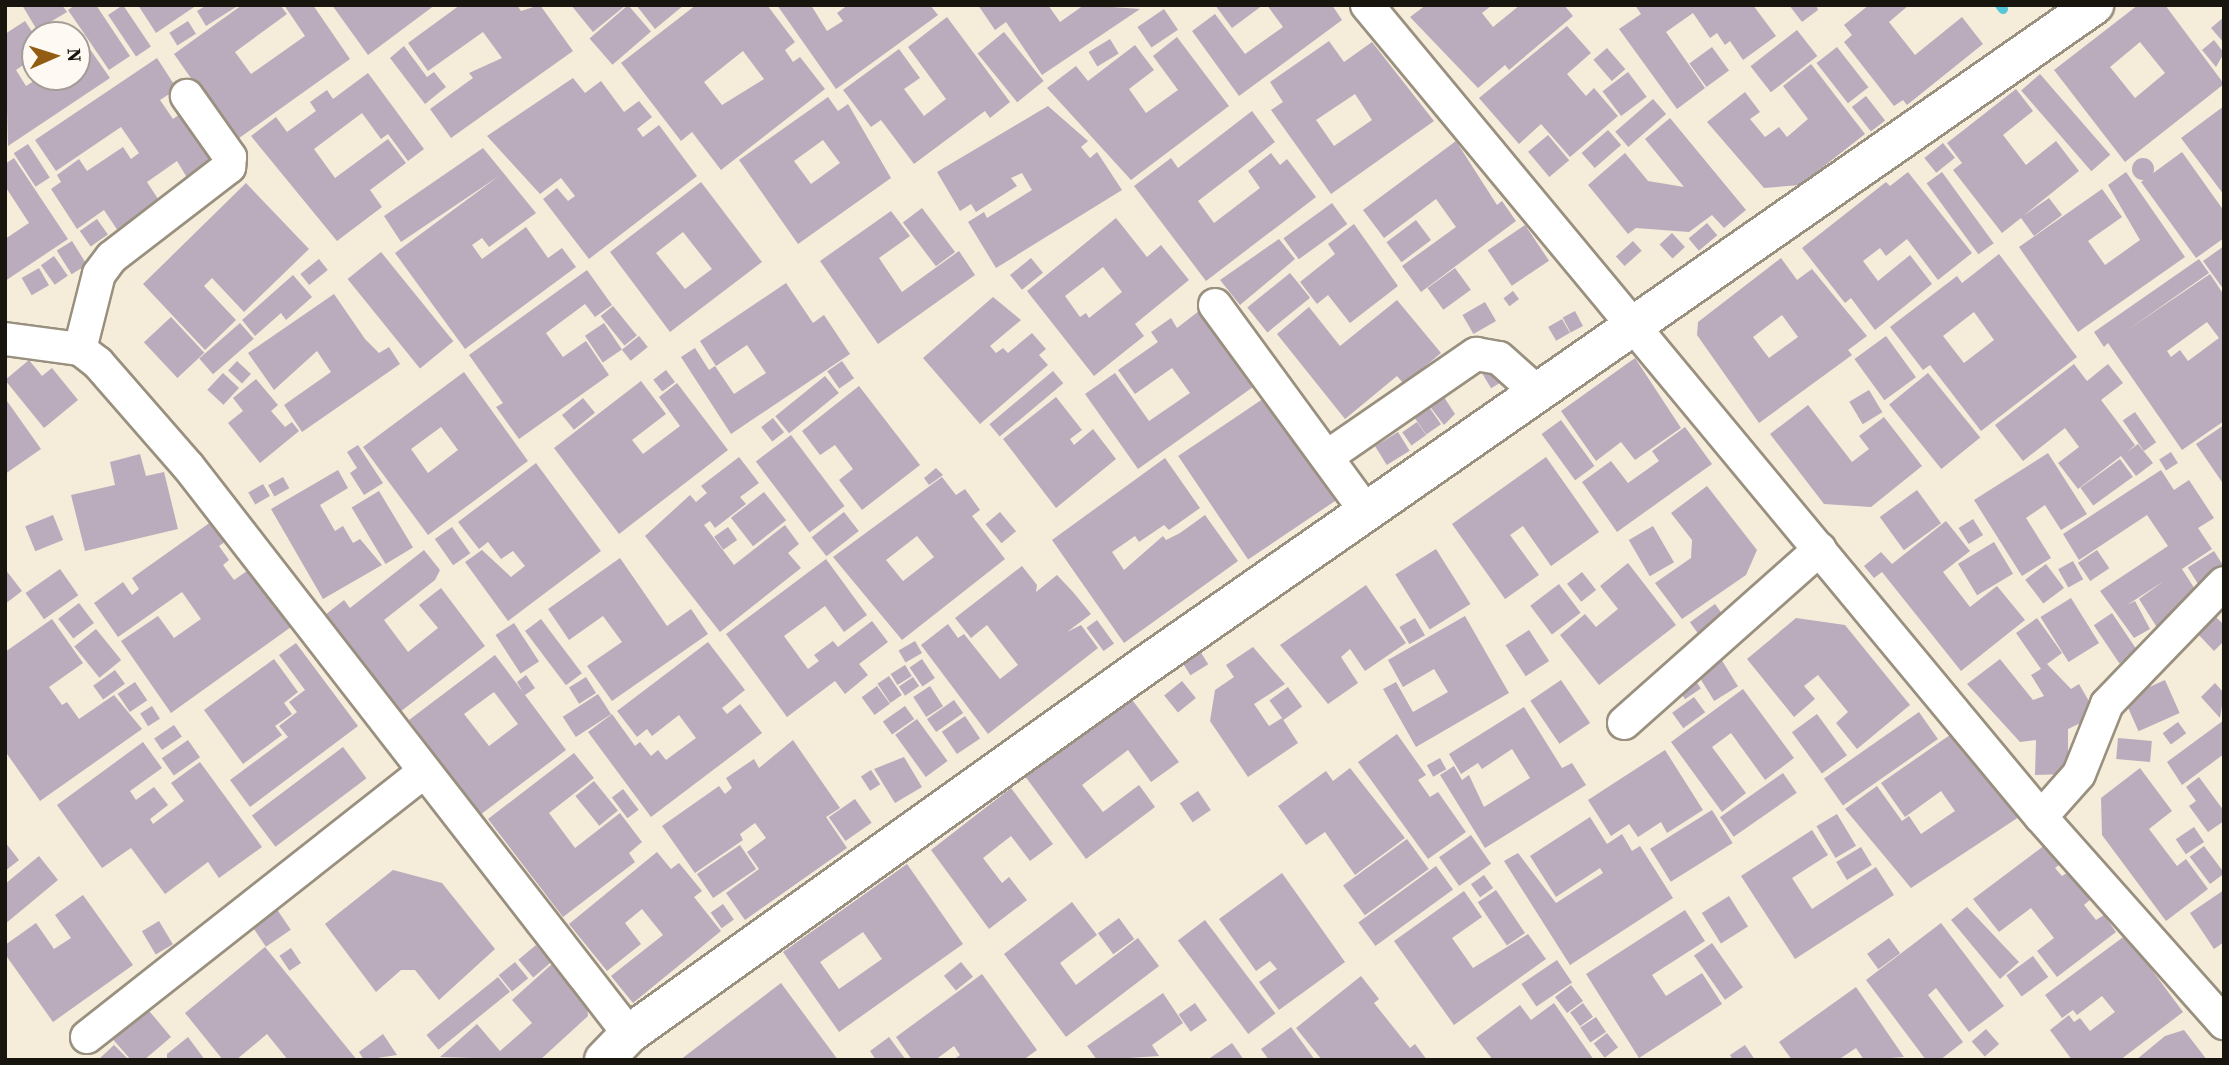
<!DOCTYPE html>
<style>
body{margin:0}
#map{position:relative;width:2229px;height:1065px;overflow:hidden;background:#f6ecda;font-family:"Source Serif 4",serif}
div>[style]{position:absolute}
.stream>*{height:10px;margin:-5px;padding:0 5px;transform-origin:5px;border-radius:5px;background:#55c7da}
.building>*{inset:0;background:#baacbc;transform-origin:0 0}
.round{border-radius:50%}
.roads{filter:drop-shadow(2px 0 #99907f) drop-shadow(-2px 0 #99907f) drop-shadow(0 2px #99907f) drop-shadow(0 -2px #99907f)}
.street>*{height:32px;margin:-16px;padding:0 16px;transform-origin:16px;border-radius:16px;background:#fff}
.secondary>*{height:38px;margin:-19px;padding:0 19px;transform-origin:19px;border-radius:19px;background:#fff}
span{translate:-50% -50%;white-space:nowrap;text-align:center;line-height:1.15;-webkit-text-stroke:7px #fefaf3;paint-order:stroke}
.frame{position:absolute;inset:0;border:7px solid #18140e;pointer-events:none}
.north{position:absolute;left:21px;top:21px;width:70px;height:70px;box-sizing:border-box;background:#fefaf3;border:2px solid #a29e97;border-radius:50%;rotate:87deg;font-size:19px;font-weight:700;line-height:28px;text-align:center;color:#18140e}
.north::after{content:'';display:block;margin:auto;width:24px;height:32px;background:#925d12;clip-path:polygon(50% 0,100% 100%,50% 72%,0 100%)}
</style>
<div id="map">
<div class="stream">
<i style="left:2000px;top:5px;width:5px;rotate:53deg"></i>
</div>
<div class="building">
<i style="clip-path:polygon(22px 5px,62px 5px,67px 12px,37px 30px)"></i>
<i style="clip-path:polygon(75px 5px,96px 5px,130px 56px,109px 70px,68px 10px)"></i>
<i style="left:123px;top:5px;width:50px;height:18px;rotate:56deg"></i>
<i style="clip-path:polygon(138px 5px,197px 5px,156px 33px)"></i>
<i style="clip-path:polygon(207px 5px,235px 5px,236px 7px,206px 26px,197px 11px)"></i>
<i style="clip-path:polygon(242px 5px,280px 5px,287px 14px,235px 52px,251px 74px,305px 36px,284px 5px,313px 5px,350px 59px,235px 141px,174px 54px)"></i>
<i style="clip-path:polygon(332px 5px,435px 5px,368px 55px)"></i>
<i style="clip-path:polygon(460px 5px,517px 5px,521px 11px,540px 5px,573px 51px,451px 138px,430px 109px,473px 78px,469px 73px,502px 58px,483px 32px,428px 71px,408px 43px)"></i>
<i style="clip-path:polygon(571px 5px,626px 5px,593px 32px)"></i>
<i style="left:628px;top:5px;width:35px;height:51px;rotate:49deg"></i>
<i style="clip-path:polygon(636px 5px,684px 5px,655px 29px)"></i>
<i style="clip-path:polygon(evenodd,696px 5px,767px 5px,795px 42px,785px 50px,793px 62px,800px 57px,825px 89px,721px 170px,692px 132px,681px 141px,621px 63px,696px 5px,743px 51px,764px 79px,722px 105px,704px 82px,743px 51px)"></i>
<i style="clip-path:polygon(777px 5px,811px 5px,827px 31px,843px 21px,837px 13px,848px 5px,930px 5px,938px 15px,836px 89px)"></i>
<i style="clip-path:polygon(978px 5px,1048px 5px,1060px 22px,1084px 5px,1140px 9px,1042px 75px,1006px 22px,995px 30px)"></i>
<i style="clip-path:polygon(1215px 5px,1263px 5px,1232px 28px)"></i>
<i style="clip-path:polygon(1267px 5px,1332px 5px,1342px 20px,1239px 96px,1192px 31px,1215px 14px,1245px 54px,1283px 27px)"></i>
<i style="clip-path:polygon(1426px 5px,1492px 5px,1482px 13px,1493px 27px,1520px 5px,1564px 5px,1573px 16px,1509px 70px,1505px 65px,1478px 88px,1410px 17px)"></i>
<i style="clip-path:polygon(1635px 5px,1753px 5px,1776px 36px,1743px 60px,1730px 41px,1725px 45px,1717px 33px,1710px 38px,1693px 13px,1666px 32px,1705px 88px,1677px 109px,1619px 29px,1641px 14px)"></i>
<i style="clip-path:polygon(1789px 5px,1816px 5px,1818px 10px,1802px 22px)"></i>
<i style="clip-path:polygon(1869px 5px,1909px 5px,1889px 22px,1915px 55px,1962px 17px,1983px 44px,1907px 105px,1903px 100px,1894px 106px,1844px 42px,1852px 35px,1844px 25px)"></i>
<i style="clip-path:polygon(evenodd,2138px 5px,2165px 5px,2224px 84px,2125px 162px,2054px 70px,2138px 5px,2140px 42px,2165px 73px,2135px 98px,2110px 67px,2140px 42px)"></i>
<i style="left:1164px;top:9px;width:25px;height:32px;rotate:56deg"></i>
<i style="clip-path:polygon(947px 17px,1010px 102px,990px 118px,985px 111px,914px 164px,881px 120px,871px 127px,843px 90px,899px 49px,920px 78px,904px 89px,924px 116px,946px 99px,908px 47px)"></i>
<i style="clip-path:polygon(2224px 17px,2224px 43px,2211px 28px)"></i>
<i style="clip-path:polygon(25px 21px,35px 36px,35px 57px,16px 70px,26px 86px,40px 77px,77px 77px,77px 52px,87px 45px,110px 78px,8px 146px,5px 34px)"></i>
<i style="left:188px;top:21px;width:15px;height:22px;rotate:58deg"></i>
<i style="clip-path:polygon(1567px 26px,1591px 53px,1567px 74px,1586px 96px,1594px 88px,1618px 116px,1570px 157px,1541px 124px,1519px 144px,1479px 98px)"></i>
<i style="left:1797px;top:30px;width:33px;height:59px;rotate:52deg"></i>
<i style="left:1004px;top:32px;width:63px;height:34px;rotate:51deg"></i>
<i style="clip-path:polygon(1177px 37px,1229px 106px,1131px 180px,1047px 88px,1076px 66px,1088px 81px,1135px 45px,1154px 70px,1129px 89px,1146px 113px,1178px 90px,1153px 56px)"></i>
<i style="left:1110px;top:39px;width:17px;height:25px;rotate:59deg"></i>
<i style="clip-path:polygon(2214px 40px,2224px 53px,2216px 67px,2202px 50px)"></i>
<i style="clip-path:polygon(evenodd,1329px 41px,1344px 62px,1372px 42px,1434px 121px,1331px 194px,1271px 110px,1283px 102px,1270px 82px,1329px 41px,1355px 94px,1372px 120px,1334px 146px,1316px 120px,1355px 94px)"></i>
<i style="clip-path:polygon(404px 46px,427px 77px,434px 72px,446px 87px,425px 104px,390px 58px)"></i>
<i style="left:1712px;top:47px;width:29px;height:28px;rotate:54deg"></i>
<i style="left:1837px;top:47px;width:51px;height:26px;rotate:52deg"></i>
<i style="left:1607px;top:48px;width:28px;height:18px;rotate:49deg"></i>
<i style="clip-path:polygon(157px 58px,177px 89px,160px 100px,173px 119px,191px 106px,224px 157px,189px 181px,177px 161px,147px 182px,162px 205px,120px 234px,104px 210px,77px 229px,51px 189px,61px 182px,57px 175px,79px 159px,87px 171px,123px 147px,131px 159px,139px 153px,121px 127px,56px 171px,35px 140px)"></i>
<i style="clip-path:polygon(1811px 64px,1865px 134px,1800px 185px,1764px 188px,1707px 122px,1745px 92px,1760px 112px,1750px 119px,1765px 137px,1779px 127px,1787px 137px,1808px 119px,1783px 86px)"></i>
<i style="left:1628px;top:72px;width:31px;height:32px;rotate:53deg"></i>
<i style="clip-path:polygon(368px 73px,424px 149px,408px 161px,388px 134px,381px 139px,362px 113px,314px 149px,335px 178px,388px 139px,406px 163px,370px 190px,382px 207px,337px 241px,251px 136px,276px 117px,287px 132px,316px 111px,310px 102px,327px 90px,333px 99px)"></i>
<i style="left:2040px;top:74px;width:107px;height:25px;rotate:49deg"></i>
<i style="clip-path:polygon(573px 78px,585px 93px,601px 81px,624px 112px,639px 101px,652px 117px,637px 129px,643px 137px,659px 125px,697px 176px,589px 259px,543px 199px,557px 188px,568px 201px,575px 196px,561px 178px,540px 194px,487px 136px)"></i>
<i style="clip-path:polygon(2016px 89px,2033px 111px,2003px 135px,2026px 165px,2056px 141px,2079px 171px,2023px 216px,2049px 198px,2062px 215px,2034px 236px,2021px 218px,2002px 233px,1953px 170px,1962px 163px,1947px 143px)"></i>
<i style="left:1866px;top:96px;width:31px;height:18px;rotate:52deg"></i>
<i style="clip-path:polygon(evenodd,828px 97px,838px 111px,848px 104px,891px 178px,798px 244px,739px 160px,828px 97px,823px 140px,840px 163px,811px 184px,794px 161px,823px 140px)"></i>
<i style="left:1653px;top:99px;width:20px;height:50px;rotate:49deg"></i>
<i style="clip-path:polygon(1048px 106px,1088px 141px,1081px 147px,1090px 158px,1097px 152px,1122px 190px,996px 268px,968px 222px,984px 212px,987px 218px,1032px 190px,1022px 173px,1011px 178px,1017px 186px,976px 212px,971px 204px,960px 211px,937px 172px)"></i>
<i style="clip-path:polygon(2224px 106px,2224px 195px,2181px 138px)"></i>
<i style="clip-path:polygon(1252px 111px,1275px 142px,1198px 201px,1214px 223px,1260px 188px,1248px 171px,1271px 153px,1280px 165px,1287px 159px,1316px 197px,1206px 281px,1134px 186px,1171px 158px,1178px 168px)"></i>
<i style="clip-path:polygon(1670px 118px,1746px 210px,1724px 228px,1712px 215px,1689px 232px,1636px 228px,1628px 234px,1588px 185px,1625px 153px,1648px 181px,1684px 187px,1645px 139px)"></i>
<i style="left:1608px;top:130px;width:20px;height:35px;rotate:49deg"></i>
<i style="left:1548px;top:135px;width:33px;height:26px;rotate:50deg"></i>
<i style="clip-path:polygon(1456px 141px,1497px 205px,1502px 201px,1516px 221px,1421px 292px,1402px 266px,1456px 227px,1436px 199px,1384px 238px,1363px 210px)"></i>
<i style="left:1943px;top:143px;width:19px;height:24px;rotate:51deg"></i>
<i style="left:28px;top:144px;width:40px;height:17px;rotate:57deg"></i>
<i style="clip-path:polygon(483px 148px,536px 213px,489px 247px,482px 238px,472px 245px,482px 259px,526px 227px,548px 258px,562px 248px,576px 267px,465px 349px,395px 253px,499px 176px,401px 242px,384px 216px)"></i>
<i style="clip-path:polygon(2182px 152px,2224px 211px,2224px 238px,2196px 258px,2141px 182px)"></i>
<i style="clip-path:polygon(14px 158px,68px 239px,5px 281px,5px 239px,29px 223px,5px 186px,5px 164px)"></i>
<i class="round" style="left:2132px;top:158px;width:22px;height:22px"></i>
<i style="clip-path:polygon(1908px 172px,1972px 253px,1938px 280px,1907px 239px,1886px 256px,1880px 248px,1863px 261px,1878px 281px,1910px 255px,1932px 284px,1875px 330px,1851px 298px,1845px 303px,1802px 248px,1886px 182px,1890px 186px)"></i>
<i style="left:1942px;top:172px;width:88px;height:19px;rotate:54deg"></i>
<i style="clip-path:polygon(2126px 172px,2185px 257px,2078px 332px,2019px 247px,2102px 189px,2122px 217px,2088px 241px,2105px 265px,2140px 240px,2108px 185px)"></i>
<i style="clip-path:polygon(evenodd,701px 182px,762px 262px,670px 332px,610px 252px,701px 182px,683px 232px,712px 269px,685px 289px,656px 253px,683px 232px)"></i>
<i style="clip-path:polygon(246px 183px,309px 249px,244px 312px,212px 278px,204px 286px,236px 320px,205px 350px,143px 284px)"></i>
<i style="left:1332px;top:203px;width:26px;height:60px;rotate:54deg"></i>
<i style="left:922px;top:208px;width:55px;height:24px;rotate:53deg"></i>
<i style="clip-path:polygon(891px 211px,910px 236px,879px 258px,902px 292px,959px 251px,975px 275px,878px 344px,820px 261px)"></i>
<i style="clip-path:polygon(evenodd,1116px 218px,1147px 257px,1161px 245px,1189px 280px,1135px 324px,1144px 336px,1094px 376px,1027px 291px,1116px 218px,1103px 267px,1122px 292px,1089px 318px,1086px 313px,1080px 317px,1065px 296px,1103px 267px)"></i>
<i style="left:97px;top:219px;width:19px;height:21px;rotate:55deg"></i>
<i style="left:1416px;top:220px;width:25px;height:37px;rotate:53deg"></i>
<i style="left:1707px;top:223px;width:16px;height:24px;rotate:50deg"></i>
<i style="clip-path:polygon(1354px 224px,1398px 286px,1350px 323px,1328px 295px,1317px 304px,1300px 282px,1335px 254px,1328px 244px)"></i>
<i style="left:1525px;top:225px;width:43px;height:45px;rotate:56deg"></i>
<i style="left:1672px;top:233px;width:19px;height:17px;rotate:47deg"></i>
<i style="clip-path:polygon(1279px 239px,1295px 259px,1240px 305px,1220px 280px)"></i>
<i style="left:72px;top:241px;width:28px;height:18px;rotate:58deg"></i>
<i style="left:1633px;top:241px;width:13px;height:23px;rotate:48deg"></i>
<i style="clip-path:polygon(2224px 246px,2224px 290px,2203px 261px)"></i>
<i style="left:381px;top:252px;width:115px;height:43px;rotate:51deg"></i>
<i style="clip-path:polygon(evenodd,1999px 254px,2077px 357px,1981px 431px,1930px 365px,1923px 370px,1890px 327px,1957px 276px,1962px 283px,1999px 254px,1974px 312px,1994px 340px,1964px 363px,1943px 336px,1974px 312px)"></i>
<i style="left:54px;top:256px;width:24px;height:16px;rotate:55deg"></i>
<i style="left:1031px;top:258px;width:19px;height:27px;rotate:51deg"></i>
<i style="clip-path:polygon(evenodd,1781px 258px,1797px 280px,1812px 269px,1867px 336px,1848px 350px,1852px 355px,1759px 423px,1697px 335px,1698px 322px,1781px 258px,1782px 315px,1798px 337px,1769px 358px,1753px 337px,1782px 315px)"></i>
<i style="left:319px;top:259px;width:14px;height:24px;rotate:51deg"></i>
<i style="clip-path:polygon(evenodd,2199px 259px,2209px 273px,2126px 331px,2210px 274px,2224px 295px,2224px 421px,2182px 450px,2108px 343px,2104px 347px,2094px 332px,2199px 259px,2207px 322px,2219px 338px,2188px 361px,2180px 350px,2171px 357px,2167px 351px,2207px 322px)"></i>
<i style="left:39px;top:268px;width:20px;height:20px;rotate:60deg"></i>
<i style="left:1455px;top:268px;width:27px;height:34px;rotate:54deg"></i>
<i style="clip-path:polygon(587px 270px,612px 305px,595px 317px,585px 304px,546px 333px,563px 357px,586px 341px,609px 375px,519px 439px,496px 407px,503px 403px,469px 355px)"></i>
<i style="left:1290px;top:273px;width:32px;height:55px;rotate:51deg"></i>
<i style="clip-path:polygon(293px 275px,312px 297px,286px 320px,281px 313px,255px 336px,242px 320px)"></i>
<i style="clip-path:polygon(786px 283px,813px 323px,824px 315px,850px 354px,731px 434px,681px 357px,695px 348px,709px 370px,715px 366px,734px 394px,766px 373px,747px 345px,716px 366px,700px 341px)"></i>
<i style="left:1513px;top:291px;width:10px;height:12px;rotate:53deg"></i>
<i style="clip-path:polygon(334px 294px,365px 339px,379px 353px,389px 347px,400px 364px,302px 432px,284px 405px,331px 372px,317px 351px,274px 390px,248px 353px)"></i>
<i style="clip-path:polygon(993px 297px,1021px 320px,990px 346px,996px 353px,1003px 348px,1008px 353px,1032px 333px,1046px 349px,1039px 355px,1048px 365px,980px 424px,923px 358px)"></i>
<i style="clip-path:polygon(1397px 300px,1441px 353px,1404px 384px,1397px 376px,1345px 419px,1277px 334px,1309px 307px,1340px 346px)"></i>
<i style="left:1485px;top:302px;width:22px;height:26px;rotate:60deg"></i>
<i style="left:613px;top:306px;width:38px;height:16px;rotate:51deg"></i>
<i style="clip-path:polygon(1199px 311px,1253px 387px,1138px 469px,1085px 394px,1115px 373px,1149px 421px,1190px 393px,1172px 368px,1135px 394px,1118px 370px,1158px 342px,1151px 332px,1171px 318px,1177px 328px)"></i>
<i style="left:1575px;top:311px;width:17px;height:14px;rotate:62deg"></i>
<i style="left:171px;top:317px;width:49px;height:37px;rotate:47deg"></i>
<i style="left:1562px;top:319px;width:16px;height:16px;rotate:60deg"></i>
<i style="left:240px;top:323px;width:21px;height:54px;rotate:49deg"></i>
<i style="left:604px;top:323px;width:32px;height:23px;rotate:56deg"></i>
<i style="left:639px;top:336px;width:14px;height:22px;rotate:51deg"></i>
<i style="left:1886px;top:336px;width:51px;height:39px;rotate:54deg"></i>
<i style="clip-path:polygon(1635px 358px,1681px 428px,1635px 460px,1621px 442px,1596px 461px,1561px 411px)"></i>
<i style="clip-path:polygon(29px 360px,42px 376px,52px 368px,78px 400px,44px 428px,5px 380px)"></i>
<i style="left:237px;top:361px;width:19px;height:13px;rotate:43deg"></i>
<i style="left:842px;top:361px;width:21px;height:18px;rotate:55deg"></i>
<i style="left:1494px;top:362px;width:21px;height:16px;rotate:59deg"></i>
<i style="clip-path:polygon(2074px 364px,2087px 381px,2108px 364px,2123px 383px,2101px 400px,2135px 445px,2127px 452px,2138px 444px,2153px 463px,2136px 476px,2121px 456px,2078px 489px,2058px 463px,2079px 447px,2065px 428px,2023px 461px,1995px 425px)"></i>
<i style="left:666px;top:370px;width:15px;height:16px;rotate:53deg"></i>
<i style="left:1053px;top:371px;width:16px;height:83px;rotate:50deg"></i>
<i style="clip-path:polygon(evenodd,464px 372px,528px 461px,428px 535px,363px 447px,464px 372px,441px 427px,458px 450px,428px 473px,411px 449px,441px 427px)"></i>
<i style="left:223px;top:373px;width:22px;height:23px;rotate:43deg"></i>
<i style="left:1928px;top:373px;width:83px;height:50px;rotate:51deg"></i>
<i style="left:825px;top:376px;width:22px;height:64px;rotate:51deg"></i>
<i style="clip-path:polygon(256px 379px,278px 405px,271px 411px,285px 427px,292px 422px,299px 431px,260px 463px,228px 423px,243px 411px,233px 398px)"></i>
<i style="clip-path:polygon(641px 381px,666px 414px,632px 440px,643px 454px,680px 426px,659px 397px,677px 383px,728px 450px,619px 534px,554px 448px)"></i>
<i style="clip-path:polygon(859px 386px,920px 465px,862px 510px,839px 480px,853px 469px,835px 445px,820px 455px,802px 431px)"></i>
<i style="left:1276px;top:390px;width:125px;height:118px;rotate:56deg"></i>
<i style="left:1869px;top:390px;width:26px;height:23px;rotate:59deg"></i>
<i style="clip-path:polygon(1442px 394px,1455px 414px,1444px 425px,1428px 404px)"></i>
<i style="clip-path:polygon(1056px 397px,1082px 430px,1070px 439px,1074px 445px,1093px 429px,1116px 459px,1056px 508px,1003px 439px)"></i>
<i style="left:583px;top:398px;width:19px;height:27px;rotate:51deg"></i>
<i style="clip-path:polygon(7px 401px,41px 449px,5px 474px,5px 403px)"></i>
<i style="clip-path:polygon(1808px 405px,1852px 462px,1869px 449px,1859px 436px,1884px 417px,1922px 466px,1871px 507px,1824px 504px,1770px 434px)"></i>
<i style="left:1429px;top:407px;width:21px;height:18px;rotate:55deg"></i>
<i style="left:2135px;top:412px;width:37px;height:15px;rotate:55deg"></i>
<i style="left:773px;top:418px;width:18px;height:15px;rotate:52deg"></i>
<i style="left:1561px;top:420px;width:57px;height:24px;rotate:54deg"></i>
<i style="left:1417px;top:422px;width:16px;height:18px;rotate:55deg"></i>
<i style="clip-path:polygon(2224px 425px,2224px 485px,2196px 444px)"></i>
<i style="clip-path:polygon(1685px 427px,1712px 464px,1617px 532px,1582px 482px,1611px 461px,1628px 483px,1659px 461px,1652px 451px)"></i>
<i style="left:1398px;top:432px;width:22px;height:27px;rotate:58deg"></i>
<i style="left:791px;top:435px;width:89px;height:44px;rotate:53deg"></i>
<i style="clip-path:polygon(358px 445px,383px 483px,364px 495px,350px 473px,357px 468px,347px 452px)"></i>
<i style="left:2171px;top:452px;width:13px;height:14px;rotate:58deg"></i>
<i style="clip-path:polygon(2048px 453px,2087px 514px,2061px 530px,2045px 505px,2026px 518px,2051px 558px,2022px 576px,1974px 500px)"></i>
<i style="clip-path:polygon(140px 454px,146px 476px,164px 472px,178px 529px,85px 551px,71px 495px,115px 485px,110px 462px)"></i>
<i style="clip-path:polygon(739px 457px,759px 483px,740px 497px,746px 504px,715px 528px,710px 521px,704px 525px,734px 565px,785px 525px,799px 544px,788px 553px,801px 568px,720px 632px,645px 536px,690px 495px,696px 502px,707px 493px,701px 486px)"></i>
<i style="clip-path:polygon(1546px 457px,1599px 532px,1551px 566px,1523px 526px,1510px 535px,1539px 575px,1505px 599px,1452px 524px)"></i>
<i style="clip-path:polygon(1165px 458px,1200px 508px,1169px 530px,1164px 525px,1139px 542px,1135px 536px,1112px 552px,1124px 570px,1163px 536px,1166px 540px,1180px 533px,1205px 515px,1238px 561px,1124px 643px,1052px 540px)"></i>
<i style="left:2120px;top:459px;width:22px;height:49px;rotate:54deg"></i>
<i style="clip-path:polygon(536px 463px,601px 551px,508px 621px,465px 562px,482px 550px,511px 577px,525px 566px,513px 551px,501px 559px,488px 542px,479px 549px,458px 522px)"></i>
<i style="clip-path:polygon(936px 468px,943px 475px,929px 485px,924px 478px)"></i>
<i style="clip-path:polygon(338px 470px,348px 488px,320px 505px,335px 531px,343px 526px,353px 543px,360px 539px,382px 565px,323px 599px,271px 509px)"></i>
<i style="clip-path:polygon(2161px 470px,2174px 490px,2189px 480px,2214px 518px,2198px 528px,2212px 549px,2182px 569px,2202px 600px,2158px 629px,2139px 599px,2164px 581px,2127px 605px,2135px 601px,2150px 629px,2134px 638px,2100px 591px,2168px 546px,2147px 515px,2079px 560px,2063px 534px)"></i>
<i style="left:283px;top:477px;width:13px;height:17px;rotate:61deg"></i>
<i style="clip-path:polygon(evenodd,942px 477px,956px 495px,965px 489px,980px 510px,972px 516px,1005px 559px,902px 640px,833px 557px,942px 477px,917px 536px,934px 557px,903px 581px,886px 560px,917px 536px)"></i>
<i style="left:263px;top:484px;width:14px;height:17px;rotate:60deg"></i>
<i style="clip-path:polygon(1707px 486px,1757px 550px,1746px 575px,1682px 619px,1655px 583px,1691px 558px,1692px 540px,1671px 513px)"></i>
<i style="left:1917px;top:490px;width:41px;height:46px;rotate:54deg"></i>
<i style="left:379px;top:491px;width:66px;height:32px;rotate:59deg"></i>
<i style="left:764px;top:492px;width:36px;height:42px;rotate:52deg"></i>
<i style="left:844px;top:512px;width:24px;height:41px;rotate:52deg"></i>
<i style="left:1000px;top:512px;width:25px;height:19px;rotate:50deg"></i>
<i style="left:53px;top:515px;width:27px;height:30px;rotate:68deg"></i>
<i style="clip-path:polygon(215px 519px,229px 539px,219px 546px,229px 560px,223px 565px,234px 580px,250px 569px,291px 627px,171px 713px,121px 641px,158px 616px,174px 638px,201px 619px,182px 592px,118px 637px,94px 603px,123px 582px,132px 595px,139px 589px,132px 578px)"></i>
<i style="left:1973px;top:519px;width:19px;height:17px;rotate:58deg"></i>
<i style="clip-path:polygon(1946px 521px,1970px 551px,1943px 572px,1970px 607px,1997px 586px,2025px 620px,1961px 671px,1882px 572px,1874px 578px,1864px 566px,1881px 552px,1892px 564px)"></i>
<i style="left:1653px;top:526px;width:42px;height:28px;rotate:60deg"></i>
<i style="left:452px;top:527px;width:32px;height:21px;rotate:55deg"></i>
<i style="left:728px;top:527px;width:16px;height:17px;rotate:55deg"></i>
<i style="left:1994px;top:542px;width:37px;height:42px;rotate:59deg"></i>
<i style="left:1436px;top:549px;width:65px;height:48px;rotate:58deg"></i>
<i style="clip-path:polygon(424px 550px,440px 570px,435px 580px,384px 620px,408px 652px,438px 628px,419px 605px,441px 588px,485px 646px,400px 712px,325px 615px,344px 600px,350px 608px)"></i>
<i style="left:2097px;top:550px;width:22px;height:23px;rotate:56deg"></i>
<i style="left:2214px;top:551px;width:19px;height:31px;rotate:58deg"></i>
<i style="clip-path:polygon(620px 558px,667px 626px,691px 609px,708px 634px,612px 701px,587px 666px,622px 642px,603px 616px,569px 640px,548px 609px)"></i>
<i style="clip-path:polygon(826px 559px,867px 615px,844px 632px,825px 606px,784px 636px,808px 669px,819px 661px,814px 655px,833px 641px,838px 647px,872px 621px,888px 642px,859px 664px,868px 675px,845px 694px,835px 681px,787px 717px,726px 634px)"></i>
<i style="left:2073px;top:561px;width:21px;height:17px;rotate:61deg"></i>
<i style="clip-path:polygon(1628px 563px,1676px 625px,1599px 685px,1560px 635px,1585px 614px,1596px 627px,1618px 609px,1600px 586px)"></i>
<i style="left:2046px;top:564px;width:30px;height:26px;rotate:53deg"></i>
<i style="clip-path:polygon(1022px 566px,1037px 585px,1036px 592px,1057px 575px,1073px 592px,1091px 614px,1067px 632px,1081px 625px,1098px 648px,988px 734px,921px 645px,948px 624px,958px 638px,964px 634px,1000px 679px,1018px 665px,987px 625px,971px 638px,955px 618px)"></i>
<i style="clip-path:polygon(5px 569px,22px 591px,5px 604px)"></i>
<i style="left:60px;top:569px;width:32px;height:42px;rotate:55deg"></i>
<i style="left:1582px;top:572px;width:23px;height:19px;rotate:52deg"></i>
<i style="left:1559px;top:584px;width:36px;height:36px;rotate:53deg"></i>
<i style="clip-path:polygon(1366px 585px,1406px 643px,1365px 671px,1350px 649px,1341px 657px,1358px 683px,1328px 704px,1280px 645px)"></i>
<i style="left:2071px;top:598px;width:53px;height:36px;rotate:58deg"></i>
<i style="left:79px;top:603px;width:25px;height:26px;rotate:53deg"></i>
<i style="left:1715px;top:604px;width:24px;height:31px;rotate:54deg"></i>
<i style="left:2112px;top:613px;width:46px;height:22px;rotate:56deg"></i>
<i style="clip-path:polygon(1465px 616px,1509px 693px,1416px 747px,1383px 689px,1396px 682px,1413px 712px,1448px 692px,1434px 669px,1403px 687px,1388px 660px)"></i>
<i style="clip-path:polygon(2215px 616px,2224px 625px,2224px 641px,2214px 651px,2197px 633px)"></i>
<i style="left:1415px;top:618px;width:20px;height:18px;rotate:60deg"></i>
<i style="clip-path:polygon(1796px 618px,1845px 625px,1910px 705px,1857px 749px,1836px 723px,1848px 712px,1818px 675px,1804px 686px,1815px 699px,1794px 717px,1747px 659px)"></i>
<i style="clip-path:polygon(2037px 618px,2062px 653px,2047px 664px,2071px 689px,2079px 684px,2097px 715px,2068px 729px,2068px 774px,2035px 775px,2036px 740px,2020px 742px,1967px 684px,2000px 659px,2033px 700px,2044px 696px,2031px 675px,2041px 669px,2016px 633px)"></i>
<i style="clip-path:polygon(52px 619px,83px 663px,49px 687px,62px 705px,67px 702px,79px 719px,114px 695px,142px 729px,40px 801px,5px 751px,5px 652px)"></i>
<i style="left:541px;top:619px;width:68px;height:20px;rotate:53deg"></i>
<i style="left:1097px;top:620px;width:29px;height:13px;rotate:54deg"></i>
<i style="left:514px;top:623px;width:46px;height:22px;rotate:57deg"></i>
<i style="left:96px;top:629px;width:40px;height:28px;rotate:51deg"></i>
<i style="left:1529px;top:630px;width:37px;height:28px;rotate:57deg"></i>
<i style="left:915px;top:641px;width:14px;height:19px;rotate:60deg"></i>
<i style="clip-path:polygon(708px 642px,745px 690px,722px 708px,727px 714px,740px 704px,762px 733px,651px 817px,588px 732px,612px 714px,635px 746px,640px 742px,651px 756px,658px 750px,666px 760px,696px 738px,679px 715px,652px 736px,647px 729px,637px 737px,617px 711px)"></i>
<i style="clip-path:polygon(296px 643px,358px 726px,250px 807px,230px 780px,288px 737px,279px 726px,297px 712px,289px 702px,305px 690px,279px 655px)"></i>
<i style="left:1195px;top:643px;width:25px;height:21px;rotate:58deg"></i>
<i style="clip-path:polygon(1253px 647px,1285px 684px,1254px 704px,1269px 726px,1282px 718px,1298px 743px,1248px 777px,1210px 721px,1215px 690px,1234px 677px,1226px 665px)"></i>
<i style="clip-path:polygon(evenodd,495px 655px,523px 692px,517px 682px,526px 675px,535px 688px,525px 695px,566px 750px,480px 815px,409px 720px,495px 655px,494px 692px,518px 724px,489px 746px,464px 714px,494px 692px)"></i>
<i style="clip-path:polygon(274px 659px,298px 692px,284px 703px,292px 714px,275px 726px,282px 735px,243px 764px,204px 710px)"></i>
<i style="left:922px;top:659px;width:23px;height:15px;rotate:56deg"></i>
<i style="left:1721px;top:659px;width:32px;height:28px;rotate:58deg"></i>
<i style="left:905px;top:665px;width:13px;height:17px;rotate:58deg"></i>
<i style="left:115px;top:670px;width:17px;height:27px;rotate:54deg"></i>
<i style="left:889px;top:676px;width:23px;height:14px;rotate:56deg"></i>
<i style="left:586px;top:677px;width:19px;height:20px;rotate:58deg"></i>
<i style="left:913px;top:677px;width:11px;height:17px;rotate:56deg"></i>
<i style="left:1693px;top:677px;width:14px;height:19px;rotate:56deg"></i>
<i style="left:1561px;top:680px;width:52px;height:37px;rotate:56deg"></i>
<i style="left:2165px;top:680px;width:36px;height:45px;rotate:66deg"></i>
<i style="left:1182px;top:681px;width:22px;height:23px;rotate:51deg"></i>
<i style="left:135px;top:682px;width:22px;height:21px;rotate:56deg"></i>
<i style="clip-path:polygon(2215px 683px,2224px 693px,2220px 718px,2201px 697px)"></i>
<i style="left:877px;top:686px;width:22px;height:19px;rotate:54deg"></i>
<i style="left:930px;top:686px;width:24px;height:20px;rotate:57deg"></i>
<i style="left:1288px;top:687px;width:24px;height:23px;rotate:54deg"></i>
<i style="clip-path:polygon(1743px 689px,1794px 758px,1765px 780px,1731px 733px,1712px 747px,1746px 793px,1722px 812px,1671px 742px)"></i>
<i style="clip-path:polygon(1127px 693px,1179px 762px,1151px 782px,1128px 750px,1082px 785px,1103px 812px,1139px 785px,1155px 807px,1086px 859px,1022px 772px)"></i>
<i style="left:598px;top:694px;width:24px;height:42px;rotate:57deg"></i>
<i style="left:1694px;top:697px;width:19px;height:27px;rotate:54deg"></i>
<i style="left:954px;top:700px;width:16px;height:33px;rotate:55deg"></i>
<i style="left:152px;top:706px;width:15px;height:14px;rotate:58deg"></i>
<i style="left:905px;top:706px;width:16px;height:27px;rotate:55deg"></i>
<i style="clip-path:polygon(1524px 707px,1562px 768px,1572px 763px,1586px 785px,1485px 848px,1440px 775px,1454px 766px,1462px 780px,1469px 775px,1484px 807px,1530px 778px,1512px 749px,1482px 769px,1478px 763px,1461px 774px,1449px 754px)"></i>
<i style="left:1919px;top:712px;width:33px;height:116px;rotate:55deg"></i>
<i style="left:1817px;top:714px;width:51px;height:31px;rotate:54deg"></i>
<i style="left:965px;top:716px;width:27px;height:28px;rotate:56deg"></i>
<i style="left:917px;top:719px;width:52px;height:27px;rotate:54deg"></i>
<i style="clip-path:polygon(2224px 720px,2224px 754px,2182px 785px,2167px 762px)"></i>
<i style="left:2178px;top:722px;width:14px;height:19px;rotate:54deg"></i>
<i style="left:174px;top:725px;width:14px;height:24px;rotate:56deg"></i>
<i style="clip-path:polygon(1960px 728px,2025px 813px,1911px 888px,1845px 809px,1877px 786px,1902px 821px,1909px 816px,1921px 834px,1955px 811px,1941px 791px,1905px 817px,1881px 783px)"></i>
<i style="clip-path:polygon(1397px 734px,1426px 775px,1418px 780px,1430px 797px,1438px 792px,1466px 832px,1428px 859px,1358px 762px)"></i>
<i style="left:2118px;top:738px;width:34px;height:21px;rotate:5deg"></i>
<i style="left:188px;top:740px;width:21px;height:32px;rotate:55deg"></i>
<i style="clip-path:polygon(793px 740px,840px 808px,826px 817px,847px 848px,745px 920px,726px 893px,759px 869px,747px 852px,766px 838px,755px 823px,740px 834px,743px 840px,695px 873px,662px 826px,719px 786px,725px 794px,732px 788px,726px 778px,754px 759px,759px 768px)"></i>
<i style="clip-path:polygon(143px 742px,162px 768px,130px 791px,136px 800px,154px 787px,168px 805px,150px 819px,153px 824px,184px 801px,171px 783px,200px 762px,262px 847px,219px 878px,208px 862px,165px 894px,131px 848px,102px 868px,57px 805px)"></i>
<i style="left:343px;top:747px;width:39px;height:114px;rotate:53deg"></i>
<i style="clip-path:polygon(1665px 750px,1703px 810px,1667px 833px,1661px 822px,1638px 837px,1629px 824px,1611px 836px,1588px 800px)"></i>
<i style="clip-path:polygon(574px 753px,594px 778px,549px 813px,575px 848px,620px 813px,642px 842px,629px 853px,635px 862px,563px 917px,488px 819px)"></i>
<i style="clip-path:polygon(904px 757px,922px 787px,895px 803px,874px 769px)"></i>
<i style="left:1440px;top:758px;width:13px;height:15px;rotate:61deg"></i>
<i style="clip-path:polygon(1350px 768px,1405px 838px,1355px 875px,1325px 832px,1306px 845px,1278px 806px,1326px 771px,1333px 781px)"></i>
<i style="clip-path:polygon(2140px 768px,2172px 811px,2149px 829px,2177px 866px,2186px 859px,2208px 889px,2166px 921px,2102px 835px,2101px 798px)"></i>
<i style="left:871px;top:770px;width:17px;height:12px;rotate:57deg"></i>
<i style="left:1783px;top:773px;width:24px;height:77px;rotate:55deg"></i>
<i style="clip-path:polygon(2199px 777px,2224px 811px,2224px 821px,2208px 832px,2189px 806px,2196px 801px,2186px 787px)"></i>
<i style="left:594px;top:781px;width:38px;height:24px;rotate:51deg"></i>
<i style="clip-path:polygon(1011px 788px,1053px 844px,1030px 861px,1011px 836px,983px 858px,1002px 883px,1009px 877px,1027px 900px,989px 929px,931px 850px)"></i>
<i style="left:623px;top:789px;width:26px;height:14px;rotate:53deg"></i>
<i style="left:1198px;top:791px;width:23px;height:22px;rotate:56deg"></i>
<i style="left:855px;top:799px;width:29px;height:32px;rotate:55deg"></i>
<i style="left:1712px;top:810px;width:39px;height:73px;rotate:58deg"></i>
<i style="left:1837px;top:814px;width:37px;height:24px;rotate:59deg"></i>
<i style="clip-path:polygon(1590px 817px,1607px 844px,1622px 834px,1632px 851px,1640px 846px,1673px 898px,1570px 965px,1504px 861px,1518px 853px,1556px 903px,1603px 873px,1600px 868px,1556px 897px,1530px 856px)"></i>
<i style="left:2194px;top:827px;width:18px;height:22px;rotate:56deg"></i>
<i style="clip-path:polygon(1812px 830px,1828px 855px,1792px 878px,1812px 909px,1876px 867px,1894px 895px,1795px 959px,1741px 876px)"></i>
<i style="left:1471px;top:835px;width:35px;height:39px;rotate:55deg"></i>
<i style="left:1407px;top:839px;width:37px;height:79px;rotate:54deg"></i>
<i style="clip-path:polygon(5px 842px,19px 860px,5px 871px)"></i>
<i style="clip-path:polygon(2049px 842px,2063px 862px,2055px 868px,2062px 876px,2070px 871px,2091px 899px,2084px 905px,2096px 920px,2104px 915px,2116px 932px,2057px 977px,2037px 951px,2054px 938px,2031px 908px,1999px 932px,1973px 899px)"></i>
<i style="left:740px;top:845px;width:29px;height:52px;rotate:56deg"></i>
<i style="left:2204px;top:846px;width:34px;height:18px;rotate:53deg"></i>
<i style="left:1861px;top:847px;width:21px;height:29px;rotate:59deg"></i>
<i style="clip-path:polygon(657px 852px,671px 869px,679px 863px,702px 891px,694px 897px,721px 931px,633px 1003px,611px 976px,663px 935px,642px 909px,625px 923px,641px 944px,607px 971px,569px 924px)"></i>
<i style="clip-path:polygon(39px 856px,58px 880px,5px 924px,5px 884px)"></i>
<i style="clip-path:polygon(evenodd,907px 864px,963px 944px,839px 1032px,783px 952px,907px 864px,863px 932px,882px 959px,839px 989px,820px 962px,863px 932px)"></i>
<i style="left:1436px;top:866px;width:29px;height:96px;rotate:54deg"></i>
<i style="clip-path:polygon(393px 870px,442px 883px,495px 949px,439px 1000px,415px 970px,401px 970px,376px 992px,325px 924px)"></i>
<i style="clip-path:polygon(1282px 873px,1345px 962px,1279px 1010px,1259px 982px,1277px 969px,1270px 961px,1256px 971px,1219px 919px)"></i>
<i style="left:1484px;top:875px;width:16px;height:16px;rotate:55deg"></i>
<i style="left:1496px;top:890px;width:52px;height:22px;rotate:56deg"></i>
<i style="clip-path:polygon(2224px 890px,2224px 942px,2214px 949px,2190px 913px)"></i>
<i style="clip-path:polygon(1464px 891px,1482px 917px,1452px 938px,1473px 968px,1528px 934px,1546px 959px,1454px 1025px,1394px 941px)"></i>
<i style="clip-path:polygon(83px 895px,133px 965px,53px 1022px,5px 954px,5px 945px,36px 923px,54px 949px,71px 938px,55px 915px)"></i>
<i style="left:1729px;top:896px;width:36px;height:32px;rotate:58deg"></i>
<i style="clip-path:polygon(1072px 902px,1097px 935px,1060px 963px,1076px 985px,1138px 938px,1159px 966px,1066px 1037px,1004px 954px)"></i>
<i style="left:723px;top:904px;width:19px;height:15px;rotate:55deg"></i>
<i style="left:274px;top:905px;width:30px;height:30px;rotate:56deg"></i>
<i style="clip-path:polygon(1967px 907px,2019px 962px,2000px 979px,1951px 920px)"></i>
<i style="clip-path:polygon(1685px 910px,1705px 941px,1652px 975px,1666px 996px,1702px 973px,1722px 1004px,1639px 1058px,1586px 974px)"></i>
<i style="left:1119px;top:918px;width:26px;height:26px;rotate:54deg"></i>
<i style="left:1205px;top:920px;width:117px;height:34px;rotate:53deg"></i>
<i style="left:159px;top:921px;width:27px;height:20px;rotate:59deg"></i>
<i style="clip-path:polygon(1941px 923px,2004px 1006px,1969px 1032px,1936px 988px,1928px 995px,1963px 1042px,1940px 1060px,1926px 1060px,1866px 980px)"></i>
<i style="clip-path:polygon(2126px 935px,2183px 1012px,2120px 1060px,2072px 1060px,2050px 1030px,2069px 1015px,2074px 1022px,2080px 1018px,2090px 1031px,2115px 1012px,2102px 996px,2077px 1015px,2073px 1010px,2062px 1018px,2045px 995px)"></i>
<i style="left:1889px;top:938px;width:19px;height:27px;rotate:54deg"></i>
<i style="left:1712px;top:943px;width:54px;height:22px;rotate:55deg"></i>
<i style="left:536px;top:945px;width:23px;height:23px;rotate:50deg"></i>
<i style="clip-path:polygon(265px 947px,357px 1060px,288px 1060px,267px 1034px,236px 1060px,223px 1060px,185px 1013px)"></i>
<i style="left:291px;top:948px;width:18px;height:14px;rotate:56deg"></i>
<i style="left:2033px;top:956px;width:26px;height:33px;rotate:54deg"></i>
<i style="left:1557px;top:960px;width:27px;height:43px;rotate:56deg"></i>
<i style="left:515px;top:962px;width:21px;height:21px;rotate:51deg"></i>
<i style="left:961px;top:962px;width:19px;height:22px;rotate:51deg"></i>
<i style="clip-path:polygon(552px 964px,587px 1004px,588px 1016px,540px 1060px,440px 1057px,477px 1024px,500px 1051px,532px 1023px,512px 1000px)"></i>
<i style="clip-path:polygon(982px 974px,1037px 1050px,1023px 1060px,953px 1060px,960px 1055px,954px 1046px,935px 1060px,912px 1060px,896px 1037px)"></i>
<i style="clip-path:polygon(1361px 976px,1379px 999px,1374px 1003px,1410px 1048px,1415px 1044px,1427px 1060px,1322px 1060px,1296px 1028px)"></i>
<i style="left:498px;top:977px;width:19px;height:92px;rotate:51deg"></i>
<i style="clip-path:polygon(781px 983px,838px 1060px,680px 1060px)"></i>
<i style="left:1571px;top:985px;width:20px;height:20px;rotate:53deg"></i>
<i style="clip-path:polygon(1856px 987px,1904px 1057px,1864px 1060px,1856px 1048px,1838px 1060px,1792px 1060px,1779px 1042px)"></i>
<i style="clip-path:polygon(1163px 993px,1183px 1023px,1152px 1045px,1159px 1056px,1097px 1060px,1087px 1046px)"></i>
<i style="left:1195px;top:1003px;width:21px;height:20px;rotate:55deg"></i>
<i style="clip-path:polygon(1554px 1003px,1594px 1060px,1493px 1060px,1476px 1038px,1520px 1005px,1531px 1020px)"></i>
<i style="left:1583px;top:1003px;width:17px;height:16px;rotate:54deg"></i>
<i style="clip-path:polygon(145px 1006px,171px 1037px,144px 1060px,131px 1060px,110px 1036px)"></i>
<i style="left:1596px;top:1017px;width:18px;height:19px;rotate:56deg"></i>
<i style="clip-path:polygon(1291px 1027px,1315px 1060px,1269px 1060px,1261px 1049px)"></i>
<i style="left:1986px;top:1029px;width:20px;height:19px;rotate:49deg"></i>
<i style="clip-path:polygon(2184px 1030px,2207px 1060px,2136px 1060px,2165px 1036px)"></i>
<i style="left:1607px;top:1033px;width:18px;height:17px;rotate:52deg"></i>
<i style="clip-path:polygon(383px 1034px,397px 1055px,364px 1060px,359px 1052px)"></i>
<i style="clip-path:polygon(188px 1037px,205px 1060px,167px 1060px,167px 1054px)"></i>
<i style="clip-path:polygon(889px 1037px,906px 1060px,876px 1060px,870px 1051px)"></i>
<i style="clip-path:polygon(1232px 1043px,1244px 1060px,1212px 1060px,1210px 1058px)"></i>
<i style="clip-path:polygon(114px 1045px,129px 1060px,98px 1060px)"></i>
<i style="clip-path:polygon(1745px 1045px,1755px 1060px,1733px 1060px,1730px 1055px)"></i>
</div>
<div class="roads">
<div class="street">
<i style="left:1367px;top:5px;width:1055px;rotate:50.31deg"></i>
<i style="left:2041px;top:817px;width:276px;rotate:48.4deg"></i>
<i style="left:1215px;top:305px;width:255px;rotate:53.8deg"></i>
<i style="left:5px;top:339px;width:76px;rotate:7.6deg"></i>
<i style="left:80px;top:349px;width:23px;rotate:38deg"></i>
<i style="left:98px;top:363px;width:137px;rotate:48.9deg"></i>
<i style="left:188px;top:466px;width:719px;rotate:52.17deg"></i>
<i style="left:80px;top:349px;width:77px;rotate:-75.8deg"></i>
<i style="left:99px;top:274px;width:21px;rotate:-53deg"></i>
<i style="left:112px;top:257px;width:148px;rotate:-37.6deg"></i>
<i style="left:229px;top:167px;width:10px;rotate:-84deg"></i>
<i style="left:230px;top:157px;width:75px;rotate:-125.2deg"></i>
<i style="left:1328px;top:456px;width:180px;rotate:-34.6deg"></i>
<i style="left:1476px;top:354px;width:23px;rotate:10deg"></i>
<i style="left:1499px;top:358px;width:51px;rotate:41.8deg"></i>
<i style="left:1624px;top:723px;width:262px;rotate:-41.6deg"></i>
<i style="left:2041px;top:817px;width:57px;rotate:-48.5deg"></i>
<i style="left:2079px;top:774px;width:75px;rotate:-68.2deg"></i>
<i style="left:2107px;top:704px;width:168px;rotate:-46deg"></i>
<i style="left:87px;top:1037px;width:427px;rotate:-38.2deg"></i>
</div>
<div class="secondary">
<i style="left:604px;top:1060px;width:36px;rotate:-46deg"></i>
<i style="left:629px;top:1034px;width:632px;rotate:-35.53deg"></i>
<i style="left:1143px;top:667px;width:1159px;rotate:-34.84deg"></i>
</div>
</div>
<div class="frame"></div>
<div class="north">N</div>
</div>
